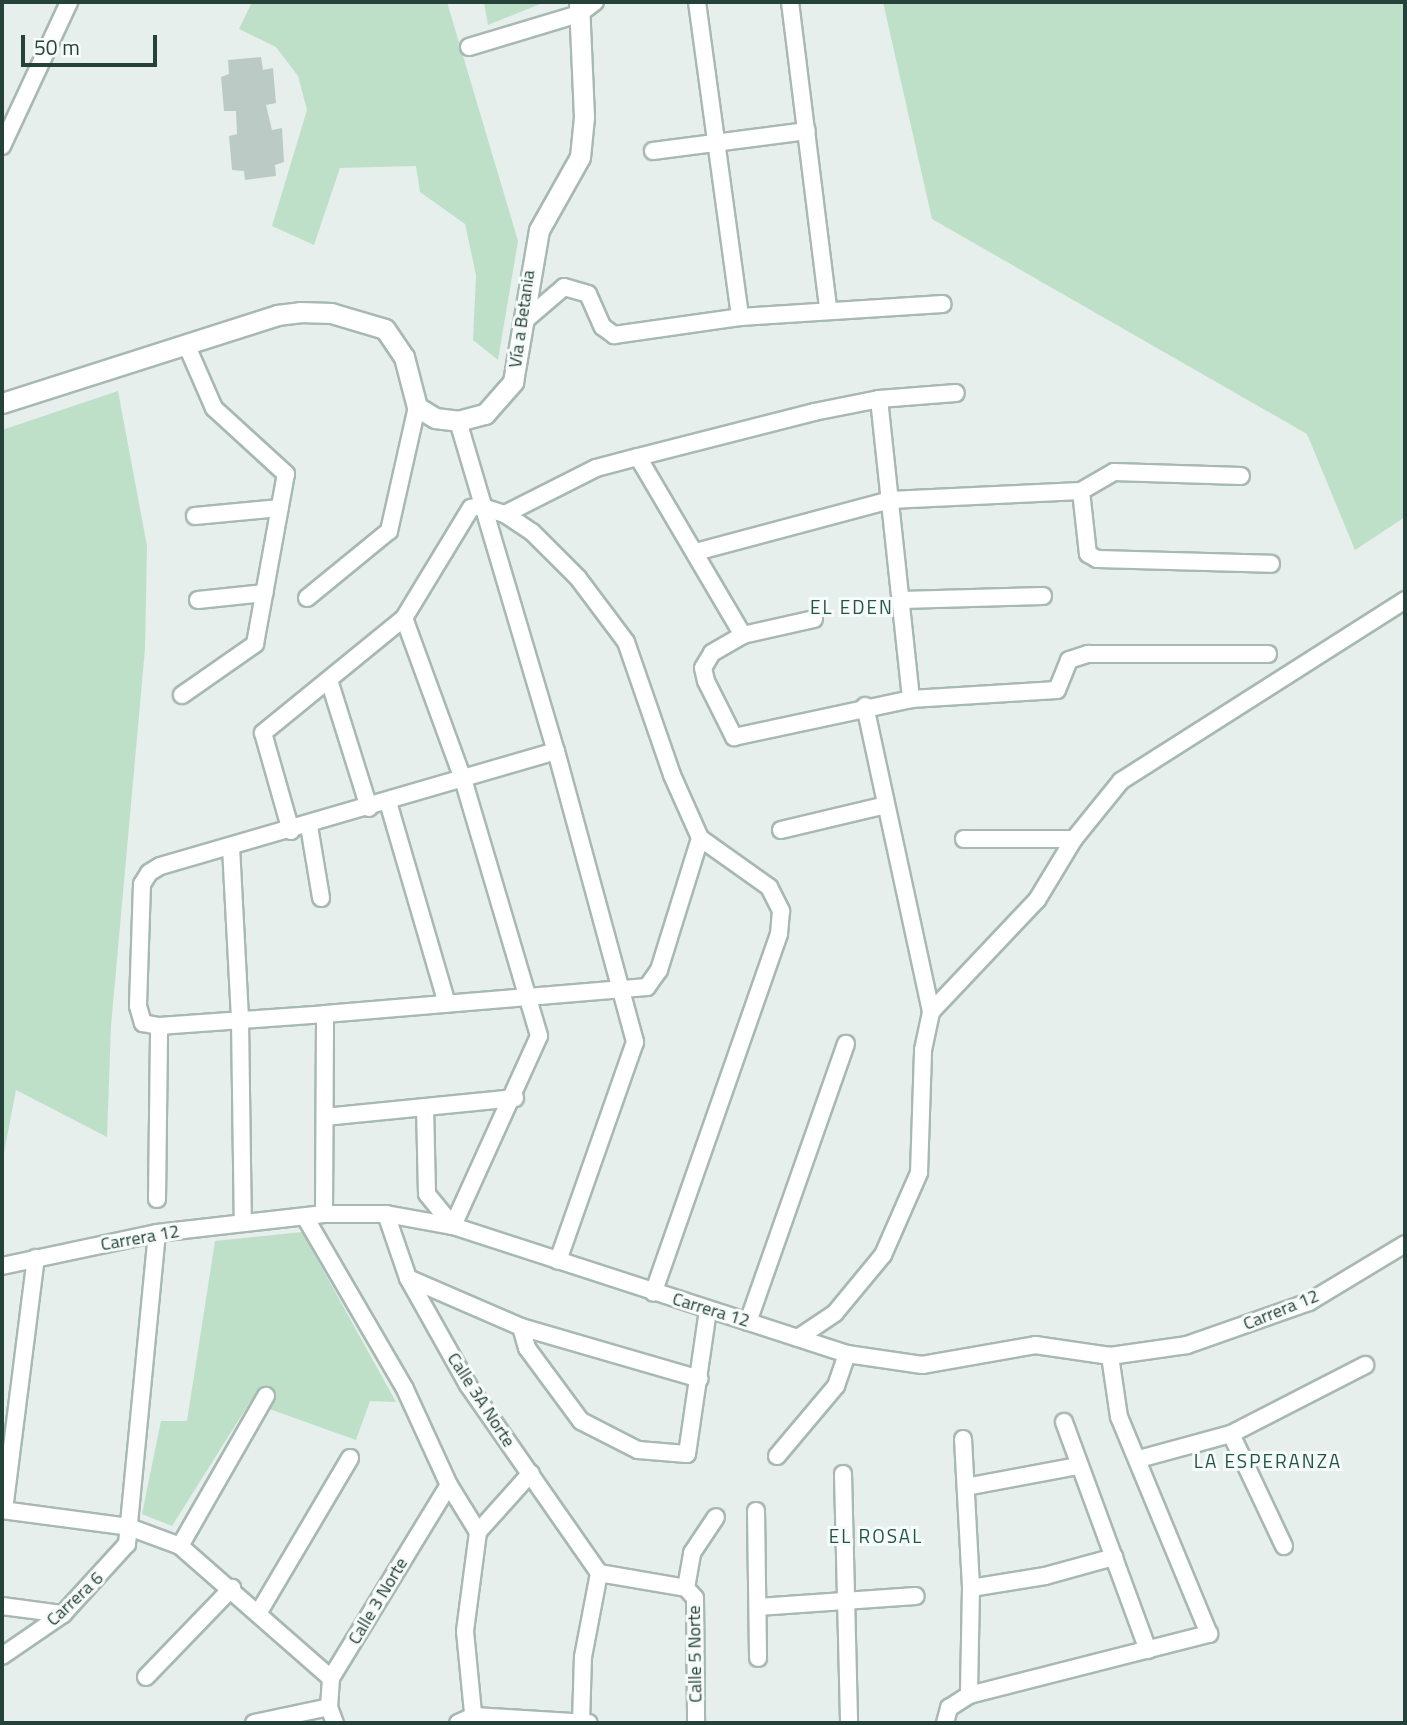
<!DOCTYPE html>
<meta charset="utf-8">
<style>
body{margin:0}
#map{position:relative;width:1407px;height:1725px;overflow:hidden;background:#e6efeb;font-family:"Titillium Web",sans-serif}
div>[style]{position:absolute}
.green>*{inset:0;background:#bfe0c8}
.building>*{inset:0;background:#bbcac4}
.roads{filter:drop-shadow(2px 0 #a8b8b2) drop-shadow(-2px 0 #a8b8b2) drop-shadow(0 2px #a8b8b2) drop-shadow(0 -2px #a8b8b2)}
.minor>*{height:16px;margin:-8px;padding:0 8px;transform-origin:8px;border-radius:8px;background:#fff}
.tertiary>*{height:19px;margin:-9.5px;padding:0 9.5px;transform-origin:9.5px;border-radius:9.5px;background:#fff}
span{translate:-50% -50%;white-space:nowrap;text-align:center;line-height:1.15;-webkit-text-stroke:6px #f7fbf9;paint-order:stroke}
.street-label{font-size:18px;color:#24423a}
.neighbourhood-label{font-size:19px;color:#1f5548;letter-spacing:2px}
.frame{position:absolute;inset:0;border:4px solid #24423a;pointer-events:none}
.scale{position:absolute;left:21px;top:35px;width:136px;height:32px;box-sizing:border-box;border:4px solid #24423a;border-top:0;padding-left:9px;font-size:21px;line-height:24px;white-space:nowrap;color:#24423a;-webkit-text-stroke:5px #f7fbf9;paint-order:stroke}
</style>
<div id="map">
<div class="green">
<i style="clip-path:polygon(252px 2px,447px 2px,518px 241px,498px 360px,473px 340px,476px 275px,465px 224px,420px 192px,416px 166px,340px 168px,314px 245px,272px 226px,307px 110px,298px 76px,276px 47px,239px 29px)"></i>
<i style="clip-path:polygon(484px 2px,545px 2px,488px 25px)"></i>
<i style="clip-path:polygon(883px 2px,1405px 2px,1405px 517px,1355px 550px,1307px 434px,932px 219px)"></i>
<i style="clip-path:polygon(118px 391px,147px 546px,145px 649px,111px 1026px,107px 1137px,16px 1090px,2px 1163px,2px 430px)"></i>
<i style="clip-path:polygon(302px 1232px,396px 1402px,370px 1401px,356px 1440px,250px 1402px,172px 1526px,142px 1514px,161px 1421px,187px 1421px,215px 1241px)"></i>
</div>
<div class="building">
<i style="clip-path:polygon(261px 57px,263px 70px,273px 68px,276px 103px,266px 105px,272px 130px,282px 128px,284px 162px,275px 165px,276px 176px,245px 180px,244px 171px,232px 170px,229px 136px,237px 134px,236px 111px,224px 111px,221px 77px,229px 74px,228px 60px)"></i>
</div>
<div class="roads">
<div class="minor">
<i style="left:697px;top:2px;width:318px;rotate:82.2deg"></i>
<i style="left:790px;top:2px;width:309px;rotate:82.9deg"></i>
<i style="left:469px;top:47px;width:115px;rotate:-16.7deg"></i>
<i style="left:579px;top:14px;width:20px;rotate:-37deg"></i>
<i style="left:2px;top:146px;width:159px;rotate:-65deg"></i>
<i style="left:653px;top:151px;width:155px;rotate:-7.4deg"></i>
<i style="left:522px;top:323px;width:55px;rotate:-40.6deg"></i>
<i style="left:564px;top:287px;width:25px;rotate:16deg"></i>
<i style="left:588px;top:294px;width:36px;rotate:66deg"></i>
<i style="left:603px;top:327px;width:14px;rotate:36deg"></i>
<i style="left:614px;top:335px;width:127px;rotate:-8.1deg"></i>
<i style="left:740px;top:317px;width:203px;rotate:-3.7deg"></i>
<i style="left:879px;top:399px;width:302px;rotate:83.9deg"></i>
<i style="left:458px;top:421px;width:344px;rotate:73.5deg"></i>
<i style="left:556px;top:751px;width:302px;rotate:74.8deg"></i>
<i style="left:635px;top:1042px;width:232px;rotate:109.4deg"></i>
<i style="left:638px;top:457px;width:207px;rotate:59.5deg"></i>
<i style="left:1081px;top:491px;width:63px;rotate:83.7deg"></i>
<i style="left:1088px;top:554px;width:10px;rotate:29deg"></i>
<i style="left:1097px;top:559px;width:174px;rotate:1.6deg"></i>
<i style="left:505px;top:514px;width:102px;rotate:-26.8deg"></i>
<i style="left:596px;top:468px;width:43px;rotate:-14.7deg"></i>
<i style="left:638px;top:457px;width:182px;rotate:-14.3deg"></i>
<i style="left:814px;top:412px;width:66px;rotate:-11.3deg"></i>
<i style="left:879px;top:399px;width:77px;rotate:-4.5deg"></i>
<i style="left:195px;top:516px;width:85px;rotate:-5.4deg"></i>
<i style="left:696px;top:552px;width:201px;rotate:-15deg"></i>
<i style="left:890px;top:500px;width:191px;rotate:-2.7deg"></i>
<i style="left:1081px;top:491px;width:38px;rotate:-30deg"></i>
<i style="left:1114px;top:472px;width:127px;rotate:1.8deg"></i>
<i style="left:307px;top:598px;width:106px;rotate:-39.3deg"></i>
<i style="left:389px;top:531px;width:127px;rotate:-77.3deg"></i>
<i style="left:198px;top:600px;width:67px;rotate:-6deg"></i>
<i style="left:901px;top:600px;width:142px;rotate:-1.6deg"></i>
<i style="left:404px;top:618px;width:171px;rotate:69.9deg"></i>
<i style="left:463px;top:779px;width:268px;rotate:73.5deg"></i>
<i style="left:539px;top:1036px;width:209px;rotate:114.4deg"></i>
<i style="left:453px;top:1226px;width:41px;rotate:-129.1deg"></i>
<i style="left:427px;top:1194px;width:87px;rotate:-91.3deg"></i>
<i style="left:814px;top:619px;width:73px;rotate:167.3deg"></i>
<i style="left:743px;top:635px;width:36px;rotate:150deg"></i>
<i style="left:712px;top:653px;width:17px;rotate:121deg"></i>
<i style="left:703px;top:668px;width:13px;rotate:77deg"></i>
<i style="left:706px;top:681px;width:63px;rotate:63.4deg"></i>
<i style="left:734px;top:737px;width:181px;rotate:-12.1deg"></i>
<i style="left:911px;top:699px;width:146px;rotate:-3.5deg"></i>
<i style="left:1057px;top:690px;width:32px;rotate:-68deg"></i>
<i style="left:1069px;top:660px;width:20px;rotate:-18deg"></i>
<i style="left:1088px;top:654px;width:180px"></i>
<i style="left:329px;top:680px;width:134px;rotate:72.6deg"></i>
<i style="left:182px;top:695px;width:89px;rotate:-34.9deg"></i>
<i style="left:255px;top:644px;width:173px;rotate:-79.7deg"></i>
<i style="left:286px;top:474px;width:98px;rotate:-137.5deg"></i>
<i style="left:214px;top:408px;width:70px;rotate:-113.6deg"></i>
<i style="left:865px;top:706px;width:313px;rotate:77.8deg"></i>
<i style="left:556px;top:751px;width:412px;rotate:163.8deg"></i>
<i style="left:160px;top:866px;width:13px;rotate:148deg"></i>
<i style="left:149px;top:873px;width:13px;rotate:122deg"></i>
<i style="left:142px;top:884px;width:122px;rotate:91.9deg"></i>
<i style="left:138px;top:1006px;width:18px;rotate:74deg"></i>
<i style="left:143px;top:1023px;width:16px;rotate:11deg"></i>
<i style="left:159px;top:1026px;width:166px;rotate:-4.1deg"></i>
<i style="left:325px;top:1014px;width:323px;rotate:-4.8deg"></i>
<i style="left:647px;top:987px;width:21px;rotate:-55deg"></i>
<i style="left:659px;top:970px;width:138px;rotate:-72.7deg"></i>
<i style="left:388px;top:802px;width:210px;rotate:73.7deg"></i>
<i style="left:309px;top:826px;width:73px;rotate:80.5deg"></i>
<i style="left:781px;top:830px;width:108px;rotate:-13.4deg"></i>
<i style="left:291px;top:831px;width:102px;rotate:-105.9deg"></i>
<i style="left:263px;top:733px;width:182px;rotate:-39.2deg"></i>
<i style="left:404px;top:618px;width:129px;rotate:-58.7deg"></i>
<i style="left:471px;top:508px;width:9px;rotate:-13deg"></i>
<i style="left:480px;top:506px;width:26px;rotate:18deg"></i>
<i style="left:505px;top:514px;width:32px;rotate:34deg"></i>
<i style="left:532px;top:532px;width:65px;rotate:45deg"></i>
<i style="left:578px;top:578px;width:80px;rotate:53.1deg"></i>
<i style="left:626px;top:642px;width:141px;rotate:70.9deg"></i>
<i style="left:672px;top:775px;width:69px;rotate:66deg"></i>
<i style="left:700px;top:838px;width:85px;rotate:35.4deg"></i>
<i style="left:769px;top:887px;width:27px;rotate:63deg"></i>
<i style="left:781px;top:911px;width:23px;rotate:95deg"></i>
<i style="left:779px;top:934px;width:380px;rotate:109.3deg"></i>
<i style="left:964px;top:839px;width:110px"></i>
<i style="left:231px;top:847px;width:172px;rotate:87deg"></i>
<i style="left:240px;top:1019px;width:203px;rotate:89.2deg"></i>
<i style="left:325px;top:1117px;width:191px;rotate:-5.7deg"></i>
<i style="left:157px;top:1199px;width:173px;rotate:-89.3deg"></i>
<i style="left:324px;top:1214px;width:200px;rotate:-89.7deg"></i>
<i style="left:386px;top:1214px;width:68px;rotate:71deg"></i>
<i style="left:408px;top:1278px;width:123px;rotate:60.7deg"></i>
<i style="left:468px;top:1385px;width:229px;rotate:55.1deg"></i>
<i style="left:305px;top:1217px;width:199px;rotate:59.8deg"></i>
<i style="left:405px;top:1389px;width:106px;rotate:65.4deg"></i>
<i style="left:449px;top:1485px;width:55px;rotate:58.3deg"></i>
<i style="left:2px;top:1266px;width:158px;rotate:-12deg"></i>
<i style="left:157px;top:1233px;width:168px;rotate:-6.5deg"></i>
<i style="left:324px;top:1214px;width:62px"></i>
<i style="left:386px;top:1214px;width:68px;rotate:10.2deg"></i>
<i style="left:453px;top:1226px;width:414px;rotate:18deg"></i>
<i style="left:847px;top:1354px;width:76px;rotate:8.3deg"></i>
<i style="left:922px;top:1365px;width:115px;rotate:-10deg"></i>
<i style="left:1035px;top:1345px;width:76px;rotate:8.3deg"></i>
<i style="left:1110px;top:1356px;width:78px;rotate:-8.1deg"></i>
<i style="left:1187px;top:1345px;width:129px;rotate:-19.4deg"></i>
<i style="left:1309px;top:1302px;width:112px;rotate:-31.1deg"></i>
<i style="left:408px;top:1278px;width:123px;rotate:23.4deg"></i>
<i style="left:521px;top:1327px;width:186px;rotate:16.2deg"></i>
<i style="left:748px;top:1322px;width:295px;rotate:-70.6deg"></i>
<i style="left:521px;top:1327px;width:22px;rotate:74deg"></i>
<i style="left:527px;top:1348px;width:91px;rotate:53.5deg"></i>
<i style="left:581px;top:1421px;width:64px;rotate:27deg"></i>
<i style="left:638px;top:1450px;width:49px;rotate:4.7deg"></i>
<i style="left:687px;top:1454px;width:146px;rotate:-81.7deg"></i>
<i style="left:798px;top:1338px;width:45px;rotate:-34deg"></i>
<i style="left:835px;top:1313px;width:75px;rotate:-50.4deg"></i>
<i style="left:883px;top:1255px;width:90px;rotate:-66.3deg"></i>
<i style="left:919px;top:1173px;width:123px;rotate:-88.1deg"></i>
<i style="left:923px;top:1050px;width:39px;rotate:-78deg"></i>
<i style="left:931px;top:1012px;width:154px;rotate:-46.6deg"></i>
<i style="left:1037px;top:900px;width:71px;rotate:-58.8deg"></i>
<i style="left:1074px;top:839px;width:75px;rotate:-51deg"></i>
<i style="left:1121px;top:781px;width:337px;rotate:-32.5deg"></i>
<i style="left:1064px;top:1422px;width:243px;rotate:69.8deg"></i>
<i style="left:1231px;top:1434px;width:124px;rotate:64.7deg"></i>
<i style="left:963px;top:1439px;width:149px;rotate:86.9deg"></i>
<i style="left:971px;top:1588px;width:107px;rotate:91.1deg"></i>
<i style="left:777px;top:1456px;width:92px;rotate:-49.9deg"></i>
<i style="left:836px;top:1386px;width:34px;rotate:-71deg"></i>
<i style="left:1139px;top:1459px;width:95px;rotate:-15.2deg"></i>
<i style="left:1231px;top:1434px;width:151px;rotate:-27.2deg"></i>
<i style="left:843px;top:1474px;width:249px;rotate:88.6deg"></i>
<i style="left:966px;top:1487px;width:113px;rotate:-10.7deg"></i>
<i style="left:2px;top:1510px;width:128px;rotate:7.6deg"></i>
<i style="left:129px;top:1527px;width:54px;rotate:20.4deg"></i>
<i style="left:180px;top:1546px;width:201px;rotate:41.2deg"></i>
<i style="left:4px;top:1510px;width:254px;rotate:-82.8deg"></i>
<i style="left:756px;top:1511px;width:147px;rotate:89.2deg"></i>
<i style="left:180px;top:1546px;width:173px;rotate:-60.2deg"></i>
<i style="left:599px;top:1573px;width:88px;rotate:9.8deg"></i>
<i style="left:686px;top:1588px;width:13px;rotate:48deg"></i>
<i style="left:695px;top:1598px;width:125px;rotate:89.5deg"></i>
<i style="left:686px;top:1588px;width:36px;rotate:-80deg"></i>
<i style="left:692px;top:1553px;width:43px;rotate:-56.3deg"></i>
<i style="left:971px;top:1588px;width:75px;rotate:-9.2deg"></i>
<i style="left:1045px;top:1576px;width:72px;rotate:-15.4deg"></i>
<i style="left:2px;top:1606px;width:62px;rotate:7.5deg"></i>
<i style="left:758px;top:1607px;width:158px;rotate:-4deg"></i>
<i style="left:259px;top:1612px;width:179px;rotate:-59.4deg"></i>
<i style="left:2px;top:1656px;width:74px;rotate:-34.5deg"></i>
<i style="left:63px;top:1614px;width:95px;rotate:-47.6deg"></i>
<i style="left:127px;top:1544px;width:312px;rotate:-84.5deg"></i>
<i style="left:146px;top:1677px;width:124px;rotate:-46deg"></i>
<i style="left:254px;top:1723px;width:77px;rotate:-12deg"></i>
<i style="left:335px;top:1723px;width:17px;rotate:-111deg"></i>
<i style="left:329px;top:1707px;width:29px;rotate:-86deg"></i>
<i style="left:331px;top:1678px;width:226px;rotate:-58.6deg"></i>
<i style="left:458px;top:1723px;width:17px;rotate:-24deg"></i>
<i style="left:474px;top:1716px;width:115px;rotate:3.5deg"></i>
<i style="left:474px;top:1723px;width:92px;rotate:-95.6deg"></i>
<i style="left:465px;top:1631px;width:100px;rotate:-82.5deg"></i>
<i style="left:478px;top:1532px;width:79px;rotate:-48.1deg"></i>
<i style="left:581px;top:1723px;width:66px;rotate:-88.3deg"></i>
<i style="left:583px;top:1657px;width:86px;rotate:-79.2deg"></i>
<i style="left:945px;top:1723px;width:16px;rotate:-75deg"></i>
<i style="left:949px;top:1708px;width:24px;rotate:-33deg"></i>
<i style="left:969px;top:1695px;width:248px;rotate:-14.3deg"></i>
<i style="left:1209px;top:1634px;width:235px;rotate:-112.5deg"></i>
<i style="left:1119px;top:1417px;width:62px;rotate:-98.4deg"></i>
</div>
<div class="tertiary">
<i style="left:2px;top:403px;width:289px;rotate:-17.7deg"></i>
<i style="left:277px;top:315px;width:23px;rotate:-7deg"></i>
<i style="left:300px;top:312px;width:31px;rotate:2deg"></i>
<i style="left:331px;top:313px;width:56px;rotate:16.5deg"></i>
<i style="left:385px;top:329px;width:34px;rotate:56deg"></i>
<i style="left:404px;top:357px;width:52px;rotate:75.4deg"></i>
<i style="left:417px;top:407px;width:21px;rotate:31deg"></i>
<i style="left:435px;top:418px;width:23px;rotate:7deg"></i>
<i style="left:458px;top:421px;width:28px;rotate:-15deg"></i>
<i style="left:485px;top:414px;width:43px;rotate:-48.8deg"></i>
<i style="left:513px;top:382px;width:154px;rotate:-80.3deg"></i>
<i style="left:539px;top:230px;width:84px;rotate:-60.7deg"></i>
<i style="left:580px;top:157px;width:40px;rotate:-84.3deg"></i>
<i style="left:584px;top:117px;width:115px;rotate:-92.5deg"></i>
</div>
</div>
<div class="street-label">
<span style="left:522px;top:319px;rotate:-82deg">Vía a Betania</span>
<span style="left:140px;top:1238px;rotate:-10deg">Carrera 12</span>
<span style="left:711px;top:1310px;rotate:17deg">Carrera 12</span>
<span style="left:1281px;top:1310px;rotate:-22deg">Carrera 12</span>
<span style="left:481px;top:1400px;rotate:57deg">Calle 3A Norte</span>
<span style="left:75px;top:1599px;rotate:-43deg">Carrera 6</span>
<span style="left:378px;top:1601px;rotate:-59deg">Calle 3 Norte</span>
<span style="left:695px;top:1654px;rotate:-91deg">Calle 5 Norte</span>
</div>
<div class="neighbourhood-label">
<span style="left:852px;top:607px">EL EDEN</span>
<span style="left:1268px;top:1461px">LA ESPERANZA</span>
<span style="left:876px;top:1536px">EL ROSAL</span>
</div>
<div class="frame"></div>
<div class="scale">50 m</div>
</div>
